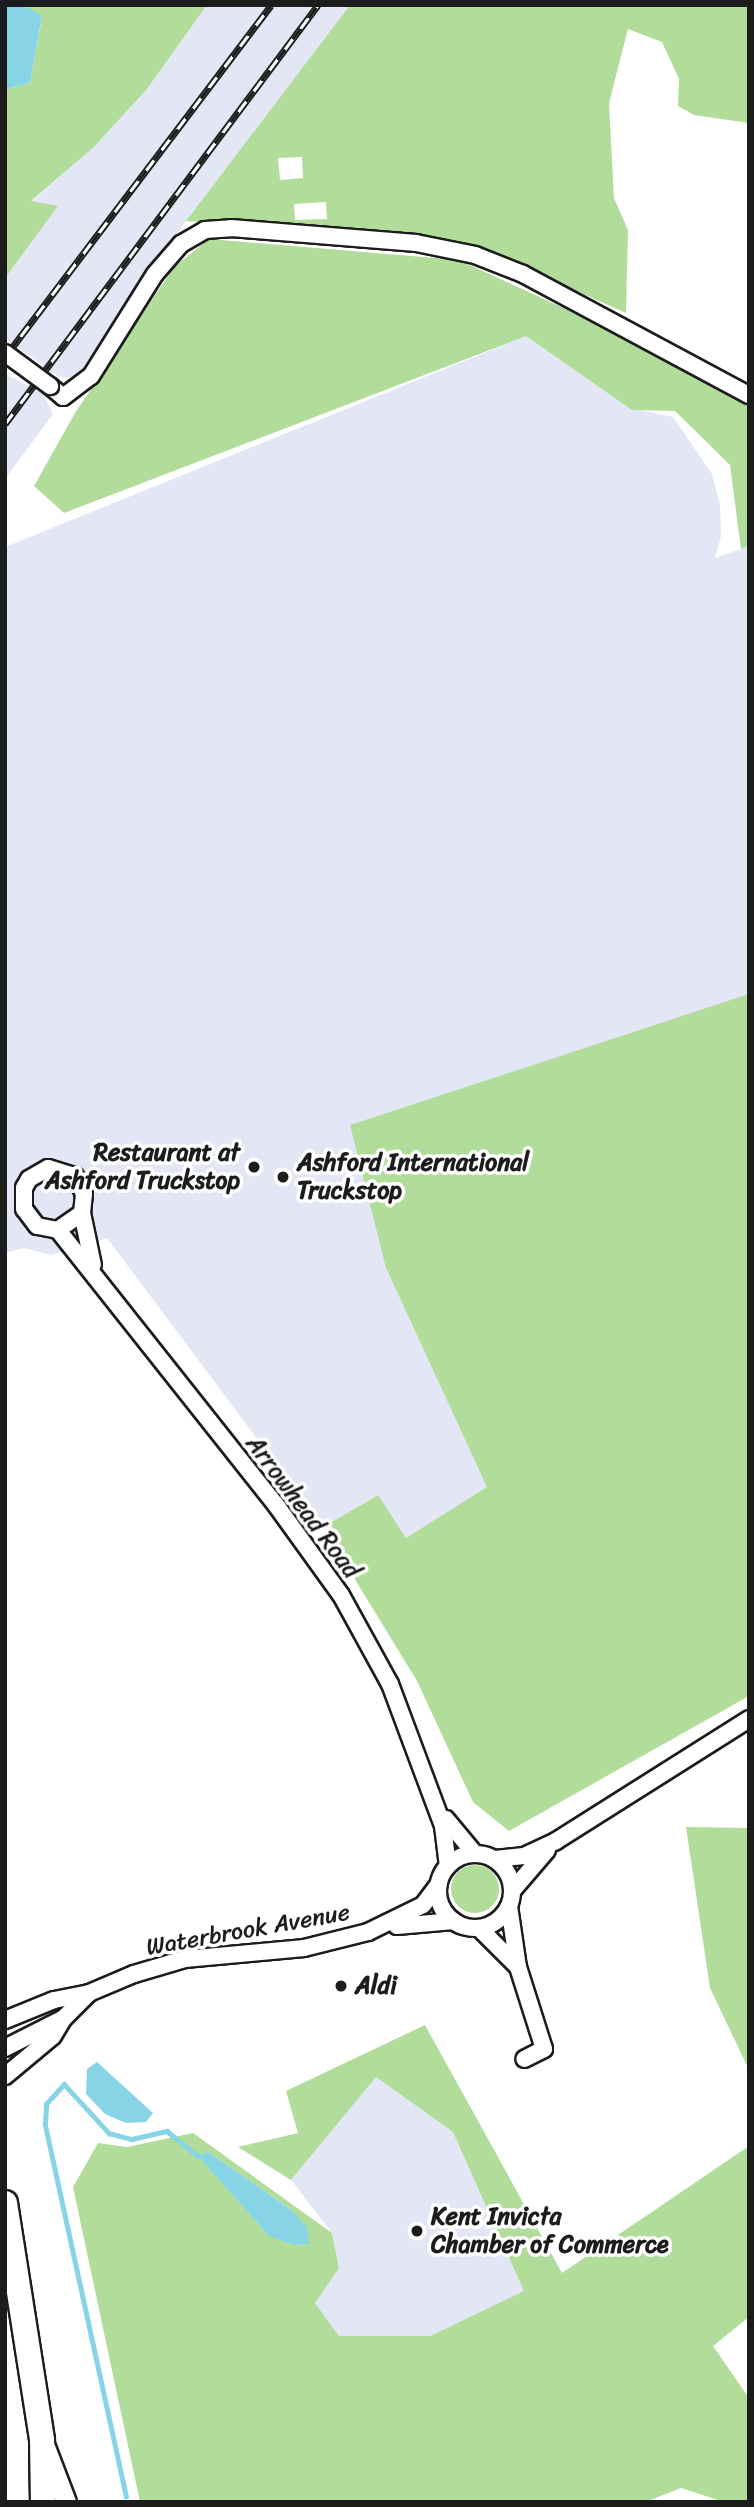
<!DOCTYPE html>
<style>
body{margin:0}
#map{position:relative;width:754px;height:2507px;overflow:hidden;background:#fff;font-family:Sriracha,sans-serif}
div>[style]{position:absolute}
.built>*{inset:0;background:#e3e7f5}
.green>*{inset:0;background:#b1dc9a}
.round{border-radius:50%}
.water>*{inset:0;background:#86d4e5}
.stream>*{height:4.5px;margin:-2.25px;padding:0 2.25px;transform-origin:2.25px;border-radius:2.25px;background:#86d4e5}
.roads{filter:drop-shadow(2px 0 #1c1c1c) drop-shadow(-2px 0 #1c1c1c) drop-shadow(0 2px #1c1c1c) drop-shadow(0 -2px #1c1c1c)}
.minor>*{height:16px;margin:-8px;padding:0 8px;transform-origin:8px;border-radius:8px;background:#fff}
.minor>.ring{margin:-8px;padding:0;box-sizing:content-box;background:none;border:16px solid #fff;border-radius:50%}
.tertiary>*{height:19px;margin:-9.5px;padding:0 9.5px;transform-origin:9.5px;border-radius:9.5px;background:#fff}
.trunk>*{height:24px;margin:-12px;padding:0 12px;transform-origin:12px;border-radius:12px;background:#fff}
.rail>*{height:7px;margin-top:-3.5px;transform-origin:0;background:repeating-linear-gradient(90deg,#fff 0 13px,#1c1c1c 0 26px);box-sizing:border-box;border-block:2px solid #1c1c1c}
.bridges{filter:drop-shadow(2px 0 #1c1c1c) drop-shadow(-2px 0 #1c1c1c) drop-shadow(0 2px #1c1c1c) drop-shadow(0 -2px #1c1c1c)}
.minor-bridge>*{height:16px;margin:-8px;padding:0 8px;transform-origin:8px;border-radius:8px;background:#fff}
.dots>*{width:19px;height:19px;translate:-50% -50%;box-sizing:border-box;border:4px solid #fff;border-radius:50%}
span{translate:-50% -50%;white-space:nowrap;text-align:center;line-height:1.15;-webkit-text-stroke:7px #fff;paint-order:stroke}
.poi-label{font-size:24px;color:#1c1c1c;font-weight:700}
.right{translate:-100% -50%;text-align:right}
.left{translate:0 -50%;text-align:left}
.street-label{font-size:24px;color:#1c1c1c}
.frame{position:absolute;inset:0;border:7px solid #1c1c1c;pointer-events:none}
</style>
<div id="map">
<div class="built">
<i style="clip-path:polygon(207px 5px,350px 5px,186px 221px,76px 378px,59px 377px,5px 338px,5px 236px,31px 202px,94px 147px,147px 89px)"></i>
<i style="clip-path:polygon(526px 336px,630px 408px,673px 417px,712px 474px,720px 504px,721px 536px,715px 558px,749px 546px,749px 995px,386px 1268px,488px 1487px,406px 1538px,377px 1495px,323px 1527px,107px 1238px,51px 1255px,24px 1248px,5px 1253px,5px 547px)"></i>
<i style="clip-path:polygon(5px 374px,42px 392px,53px 414px,5px 479px)"></i>
<i style="clip-path:polygon(376px 2077px,453px 2132px,525px 2291px,430px 2336px,339px 2336px,315px 2303px,339px 2268px,332px 2233px,291px 2180px)"></i>
</div>
<div class="green">
<i style="clip-path:polygon(24px 5px,207px 5px,147px 89px,94px 147px,31px 201px,58px 206px,5px 278px,5px 89px,30px 83px,42px 17px)"></i>
<i style="clip-path:polygon(evenodd,350px 5px,749px 5px,749px 123px,694px 115px,678px 106px,679px 79px,662px 42px,628px 29px,609px 103px,614px 198px,628px 230px,626px 313px,482px 249px,368px 234px,186px 221px,350px 5px,302px 157px,303px 178px,280px 180px,278px 158px,302px 157px,350px 5px,326px 202px,327px 219px,295px 220px,294px 204px,326px 202px)"></i>
<i style="clip-path:polygon(209px 239px,459px 260px,635px 341px,749px 400px,749px 546px,741px 549px,730px 465px,675px 411px,632px 410px,526px 336px,64px 513px,34px 486px,75px 413px,174px 267px)"></i>
<i style="clip-path:polygon(749px 994px,749px 1696px,509px 1831px,473px 1802px,417px 1681px,323px 1527px,378px 1495px,406px 1538px,487px 1487px,386px 1268px,350px 1125px)"></i>
<i style="clip-path:polygon(686px 1827px,749px 1828px,749px 2070px,710px 1988px)"></i>
<i class="round" style="left:451px;top:1865px;width:48px;height:48px"></i>
<i style="clip-path:polygon(evenodd,425px 2025px,562px 2273px,749px 2146px,749px 2317px,713px 2346px,749px 2398px,749px 2502px,724px 2502px,681px 2488px,645px 2502px,140px 2502px,73px 2187px,98px 2143px,127px 2147px,193px 2133px,332px 2233px,339px 2268px,315px 2303px,339px 2336px,430px 2336px,524px 2291px,453px 2132px,376px 2077px,291px 2180px,238px 2147px,298px 2133px,286px 2091px,425px 2025px,208px 2152px,290px 2209px,308px 2244px,294px 2245px,268px 2235px,199px 2156px,208px 2152px)"></i>
</div>
<div class="water">
<i style="clip-path:polygon(5px 5px,24px 5px,42px 16px,30px 83px,5px 89px)"></i>
<i style="clip-path:polygon(97px 2062px,153px 2113px,146px 2122px,126px 2123px,105px 2114px,86px 2094px,87px 2069px)"></i>
<i style="clip-path:polygon(208px 2152px,290px 2209px,307px 2227px,309px 2244px,294px 2245px,269px 2236px,198px 2156px)"></i>
</div>
<div class="stream">
<i style="left:126px;top:2497px;width:381px;rotate:-102.3deg"></i>
<i style="left:45px;top:2125px;width:21px;rotate:-87deg"></i>
<i style="left:46px;top:2104px;width:27px;rotate:-48deg"></i>
<i style="left:64px;top:2084px;width:67px;rotate:47.4deg"></i>
<i style="left:109px;top:2133px;width:24px;rotate:15deg"></i>
<i style="left:132px;top:2139px;width:36px;rotate:-13deg"></i>
<i style="left:167px;top:2131px;width:40px;rotate:39deg"></i>
</div>
<div class="roads">
<div class="minor">
<i style="left:50px;top:386px;width:17px;rotate:40deg"></i>
<i style="left:63px;top:397px;width:35px;rotate:-37deg"></i>
<i style="left:91px;top:376px;width:120px;rotate:-57.9deg"></i>
<i style="left:155px;top:274px;width:40px;rotate:-49deg"></i>
<i style="left:181px;top:244px;width:28px;rotate:-30deg"></i>
<i style="left:205px;top:230px;width:26px;rotate:-4deg"></i>
<i style="left:231px;top:228px;width:186px;rotate:4.6deg"></i>
<i style="left:416px;top:243px;width:60px;rotate:11.5deg"></i>
<i style="left:475px;top:255px;width:52px;rotate:21.6deg"></i>
<i style="left:523px;top:274px;width:256px;rotate:28.2deg"></i>
<i style="left:82px;top:1213px;width:29px;rotate:145deg"></i>
<i style="left:58px;top:1230px;width:21px;rotate:-169deg"></i>
<i style="left:37px;top:1226px;width:21px;rotate:-127deg"></i>
<i style="left:24px;top:1209px;width:21px;rotate:-90deg"></i>
<i style="left:24px;top:1188px;width:10px;rotate:-61deg"></i>
<i style="left:29px;top:1179px;width:22px;rotate:-30deg"></i>
<i style="left:48px;top:1168px;width:28px;rotate:17deg"></i>
<i style="left:75px;top:1176px;width:20px;rotate:63deg"></i>
<i style="left:84px;top:1194px;width:19px;rotate:96deg"></i>
<i style="left:82px;top:1213px;width:53px;rotate:78.1deg"></i>
<i style="left:58px;top:1230px;width:351px;rotate:51.6deg"></i>
<i style="left:276px;top:1505px;width:111px;rotate:54.2deg"></i>
<i style="left:341px;top:1595px;width:102px;rotate:61.2deg"></i>
<i style="left:390px;top:1684px;width:152px;rotate:69.5deg"></i>
<i style="left:443px;top:1826px;width:39px;rotate:83deg"></i>
<i style="left:446px;top:1819px;width:45px;rotate:50.4deg"></i>
<i class="ring" style="left:438px;top:1854px;width:58px;height:58px"></i>
<i style="left:495px;top:1859px;width:29px;rotate:-6deg"></i>
<i style="left:524px;top:1856px;width:35px;rotate:-25deg"></i>
<i style="left:556px;top:1841px;width:228px;rotate:-32.3deg"></i>
<i style="left:512px;top:1891px;width:54px;rotate:-49.5deg"></i>
<i style="left:509px;top:1906px;width:62px;rotate:81.6deg"></i>
<i style="left:518px;top:1967px;width:86px;rotate:72.4deg"></i>
<i style="left:544px;top:2049px;width:22px;rotate:153deg"></i>
<i style="left:397px;top:1926px;width:57px;rotate:-5deg"></i>
<i style="left:479px;top:1928px;width:55px;rotate:45deg"></i>
<i style="left:5px;top:2020px;width:53px;rotate:-22.2deg"></i>
<i style="left:54px;top:2000px;width:36px;rotate:-11deg"></i>
<i style="left:89px;top:1993px;width:49px;rotate:-22.9deg"></i>
<i style="left:134px;top:1974px;width:53px;rotate:-16.4deg"></i>
<i style="left:185px;top:1959px;width:120px;rotate:-5.3deg"></i>
<i style="left:304px;top:1948px;width:66px;rotate:-14deg"></i>
<i style="left:368px;top:1932px;width:61px;rotate:-26.1deg"></i>
<i style="left:423px;top:1905px;width:26px;rotate:-53deg"></i>
<i style="left:5px;top:2048px;width:66px;rotate:-27deg"></i>
<i style="left:64px;top:2018px;width:35px;rotate:-45deg"></i>
<i style="left:5px;top:2076px;width:62px;rotate:-39.8deg"></i>
<i style="left:53px;top:2036px;width:21px;rotate:-59deg"></i>
</div>
<div class="tertiary">
<i style="left:44px;top:2444px;width:62px;rotate:69.2deg"></i>
</div>
<div class="trunk">
<i style="left:5px;top:2203px;width:240px;rotate:81.1deg"></i>
<i style="left:42px;top:2440px;width:62px;rotate:89.1deg"></i>
</div>
</div>
<div class="rail">
<i style="left:5px;top:357px;width:441px;rotate:-52.9deg"></i>
<i style="left:5px;top:424px;width:523px;rotate:-53.24deg"></i>
</div>
<div class="bridges">
<div class="minor-bridge">
<i style="left:5px;top:353px;width:56px;rotate:36.3deg"></i>
</div>
</div>
<div class="dots">
<i style="left:254px;top:1167px;background:#1c1c1c"></i>
<i style="left:283px;top:1177px;background:#1c1c1c"></i>
<i style="left:341px;top:1986px;background:#1c1c1c"></i>
<i style="left:417px;top:2231px;background:#1c1c1c"></i>
</div>
<div class="poi-label">
<span class="right" style="left:240px;top:1167px">Restaurant at<br>Ashford Truckstop</span>
<span class="left" style="left:297px;top:1177px">Ashford International<br>Truckstop</span>
<span class="left" style="left:355px;top:1986px">Aldi</span>
<span class="left" style="left:431px;top:2231px">Kent Invicta<br>Chamber of Commerce</span>
</div>
<div class="street-label">
<span style="left:303px;top:1507px;rotate:53deg">Arrowhead Road</span>
<span style="left:248px;top:1930px;rotate:-10deg">Waterbrook Avenue</span>
</div>
<div class="frame"></div>
</div>
